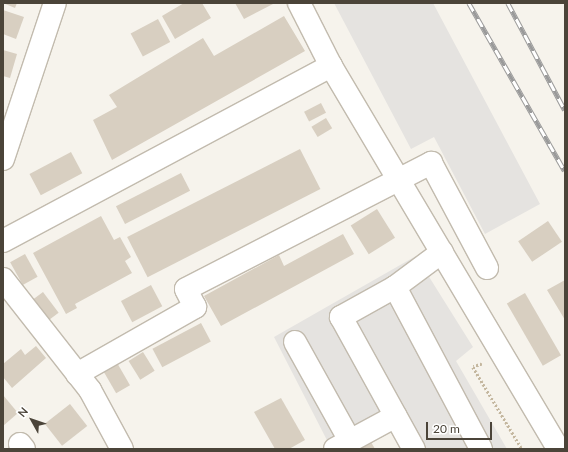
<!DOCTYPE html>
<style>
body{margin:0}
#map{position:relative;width:568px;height:452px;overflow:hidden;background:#f6f3ec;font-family:Lato,sans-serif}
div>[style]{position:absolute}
.parking>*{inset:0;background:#e5e3e0}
.building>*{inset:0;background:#d8cfc1;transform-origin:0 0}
.path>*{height:2.5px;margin-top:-1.25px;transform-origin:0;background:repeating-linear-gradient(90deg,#c4b79f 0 2px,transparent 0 4px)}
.roads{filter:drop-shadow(1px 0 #c2bbae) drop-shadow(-1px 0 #c2bbae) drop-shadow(0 1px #c2bbae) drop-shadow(0 -1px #c2bbae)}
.minor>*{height:22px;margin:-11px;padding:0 11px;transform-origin:11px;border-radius:11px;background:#fff}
.rail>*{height:4.5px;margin-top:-2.25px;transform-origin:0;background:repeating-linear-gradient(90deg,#fff 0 9px,#9a9a9a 0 18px);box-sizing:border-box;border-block:1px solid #9a9a9a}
span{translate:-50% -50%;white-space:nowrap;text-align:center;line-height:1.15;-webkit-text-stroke:3px #fff;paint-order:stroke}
.frame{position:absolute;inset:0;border:4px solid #4b4439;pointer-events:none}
.north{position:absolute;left:12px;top:400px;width:40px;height:40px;-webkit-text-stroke:3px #fff;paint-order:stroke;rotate:310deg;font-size:11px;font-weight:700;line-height:16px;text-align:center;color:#4b4439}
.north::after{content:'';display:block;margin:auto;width:14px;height:18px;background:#4b4439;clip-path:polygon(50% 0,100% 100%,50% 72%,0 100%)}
.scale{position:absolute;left:426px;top:422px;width:66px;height:18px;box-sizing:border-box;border:2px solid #4b4439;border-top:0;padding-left:5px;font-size:12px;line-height:14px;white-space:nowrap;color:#4b4439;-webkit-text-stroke:3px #fff;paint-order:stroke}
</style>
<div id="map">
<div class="parking">
<i style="clip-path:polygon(334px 3px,433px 3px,540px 204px,485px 234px,434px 137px,411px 149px)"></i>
<i style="clip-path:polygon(416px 256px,473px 347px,456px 361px,507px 449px,425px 449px,402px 408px,331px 448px,274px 337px)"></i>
</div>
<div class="building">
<i style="clip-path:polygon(3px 3px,17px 3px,15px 8px)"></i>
<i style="clip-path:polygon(184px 3px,202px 3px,211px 18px,175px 39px,162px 16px)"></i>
<i style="clip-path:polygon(235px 3px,275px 3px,244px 19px)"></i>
<i style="clip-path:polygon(3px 10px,24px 17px,16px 39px,3px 34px)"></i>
<i style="clip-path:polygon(284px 16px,305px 51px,112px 160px,93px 120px,117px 107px,109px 95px,203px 38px,214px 56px)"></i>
<i style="left:158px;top:19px;width:26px;height:31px;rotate:62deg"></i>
<i style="clip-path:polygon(3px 50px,17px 54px,10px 78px,3px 76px)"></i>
<i style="left:321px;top:103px;width:11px;height:19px;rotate:63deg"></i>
<i style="left:326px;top:118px;width:12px;height:17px;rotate:59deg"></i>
<i style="left:300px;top:149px;width:45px;height:194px;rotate:63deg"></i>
<i style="left:71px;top:152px;width:24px;height:47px;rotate:62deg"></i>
<i style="left:181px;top:173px;width:20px;height:73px;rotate:63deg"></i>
<i style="left:377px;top:209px;width:34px;height:31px;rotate:58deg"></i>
<i style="clip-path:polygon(101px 216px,114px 240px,120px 237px,131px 257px,125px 261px,132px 273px,75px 304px,77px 308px,66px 314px,33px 253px)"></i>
<i style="left:548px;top:221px;width:25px;height:36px;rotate:56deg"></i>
<i style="clip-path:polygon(343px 234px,354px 254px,221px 326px,204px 296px,279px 255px,284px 266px)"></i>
<i style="left:25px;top:254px;width:26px;height:17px;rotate:61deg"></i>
<i style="clip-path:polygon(565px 280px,565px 320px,547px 290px)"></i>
<i style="left:151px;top:285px;width:24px;height:34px;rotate:62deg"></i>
<i style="left:43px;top:292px;width:26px;height:13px;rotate:53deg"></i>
<i style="left:525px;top:293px;width:72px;height:21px;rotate:60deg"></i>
<i style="left:201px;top:323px;width:21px;height:55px;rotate:62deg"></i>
<i style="clip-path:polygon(36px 346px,46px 358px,12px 388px,3px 377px,3px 364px,21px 349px,25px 355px)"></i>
<i style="left:143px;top:352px;width:22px;height:17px;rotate:58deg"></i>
<i style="left:116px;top:361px;width:28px;height:16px;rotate:60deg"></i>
<i style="clip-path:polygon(3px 395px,18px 413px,3px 426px)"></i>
<i style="clip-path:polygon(281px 398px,305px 440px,289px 449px,275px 449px,254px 412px)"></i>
<i style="left:70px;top:404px;width:28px;height:32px;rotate:52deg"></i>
<i style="clip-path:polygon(371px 442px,375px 449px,359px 449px)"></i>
</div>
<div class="path">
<i style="left:482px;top:364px;width:9px;rotate:162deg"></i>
<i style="left:473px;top:367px;width:96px;rotate:59.1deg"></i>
</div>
<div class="roads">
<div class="minor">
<i style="left:299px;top:3px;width:71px;rotate:63.1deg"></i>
<i style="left:331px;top:66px;width:445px;rotate:59.3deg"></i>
<i style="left:3px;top:159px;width:164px;rotate:-71.6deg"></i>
<i style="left:3px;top:241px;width:372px;rotate:-28.1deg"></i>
<i style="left:442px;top:252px;width:59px;rotate:143.3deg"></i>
<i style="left:395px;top:287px;width:183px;rotate:62deg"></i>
<i style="left:3px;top:279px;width:141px;rotate:51.9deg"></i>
<i style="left:90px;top:390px;width:67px;rotate:61.5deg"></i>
<i style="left:395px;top:287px;width:62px;rotate:150.9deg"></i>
<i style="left:341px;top:317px;width:151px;rotate:61.1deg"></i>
<i style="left:295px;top:342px;width:113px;rotate:60.9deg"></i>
<i style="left:77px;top:374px;width:136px;rotate:-29.6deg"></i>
<i style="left:195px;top:307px;width:20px;rotate:-117deg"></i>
<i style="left:186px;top:289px;width:276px;rotate:-27.2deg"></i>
<i style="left:431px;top:163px;width:119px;rotate:61.9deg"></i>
<i style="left:20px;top:444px;width:6px;rotate:51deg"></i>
<i style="left:335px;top:449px;width:69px;rotate:-28.4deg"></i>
</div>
</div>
<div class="rail">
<i style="left:469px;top:3px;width:193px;rotate:60.3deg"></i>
<i style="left:508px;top:3px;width:121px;rotate:62deg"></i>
</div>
<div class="frame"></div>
<div class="north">N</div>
<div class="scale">20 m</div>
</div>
